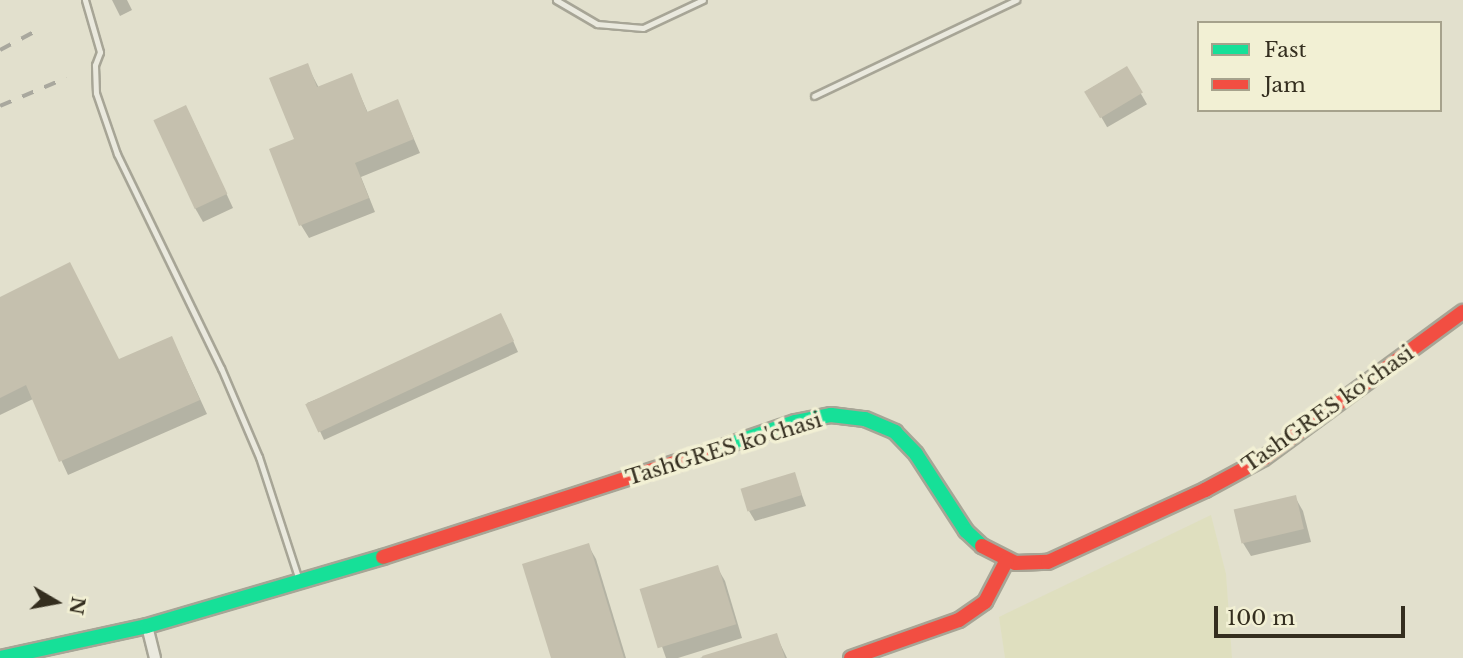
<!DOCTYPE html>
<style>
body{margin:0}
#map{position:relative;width:1463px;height:658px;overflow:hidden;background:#e2e0cd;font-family:"Libre Baskerville",serif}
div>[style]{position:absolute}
.farmland>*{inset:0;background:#dfdfbf}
.shadow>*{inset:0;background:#0003;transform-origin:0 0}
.building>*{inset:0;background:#c5c0ae;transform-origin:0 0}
.roads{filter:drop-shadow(2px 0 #a7a596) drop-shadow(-2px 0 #a7a596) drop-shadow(0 2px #a7a596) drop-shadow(0 -2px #a7a596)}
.lane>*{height:5px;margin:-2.5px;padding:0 2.5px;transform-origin:2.5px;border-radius:2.5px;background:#eae9de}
.street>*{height:10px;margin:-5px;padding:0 5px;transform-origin:5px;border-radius:5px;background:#eae9de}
.fast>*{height:14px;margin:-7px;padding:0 7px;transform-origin:7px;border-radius:7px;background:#16e098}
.jam>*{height:14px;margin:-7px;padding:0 7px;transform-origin:7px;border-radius:7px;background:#f24e42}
.rail>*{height:3.5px;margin-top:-1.75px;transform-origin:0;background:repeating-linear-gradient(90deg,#a9a89e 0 12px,transparent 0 24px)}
span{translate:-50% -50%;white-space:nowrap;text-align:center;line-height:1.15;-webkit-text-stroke:7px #f2f0d4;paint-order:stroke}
.street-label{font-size:21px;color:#342e1f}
.legend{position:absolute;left:1197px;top:21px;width:245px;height:91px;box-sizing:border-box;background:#f2f0d4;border:2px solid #a6a28c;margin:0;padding:9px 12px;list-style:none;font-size:21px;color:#342e1f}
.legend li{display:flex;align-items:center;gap:14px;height:35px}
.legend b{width:35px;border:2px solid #a6a28c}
.north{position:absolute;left:21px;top:567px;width:70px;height:70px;-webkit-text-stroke:5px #f2f0d4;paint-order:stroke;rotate:100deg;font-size:19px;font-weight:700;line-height:28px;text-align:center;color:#342e1f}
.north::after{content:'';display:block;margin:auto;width:24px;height:32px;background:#342e1f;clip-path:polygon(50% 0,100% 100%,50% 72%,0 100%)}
.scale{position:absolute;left:1214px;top:606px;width:191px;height:32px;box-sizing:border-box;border:4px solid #342e1f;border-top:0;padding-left:9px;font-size:21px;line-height:24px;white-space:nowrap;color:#342e1f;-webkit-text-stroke:5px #f2f0d4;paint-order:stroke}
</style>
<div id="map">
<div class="farmland">
<i style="clip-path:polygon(1211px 515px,1226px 574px,1232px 658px,1005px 658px,999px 617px)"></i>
</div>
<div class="shadow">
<i style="clip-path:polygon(112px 0,127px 0,132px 10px,120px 16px)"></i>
<i style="clip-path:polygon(307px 65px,319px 88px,351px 75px,368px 113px,398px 102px,420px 153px,361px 177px,375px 212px,309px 238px,301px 225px,296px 140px)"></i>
<i style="left:1126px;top:68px;width:42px;height:46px;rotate:60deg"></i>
<i style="clip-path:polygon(193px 121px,233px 208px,203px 222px,195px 208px)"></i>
<i style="clip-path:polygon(0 299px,119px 361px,172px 338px,207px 414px,68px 475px,33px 399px,0 415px)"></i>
<i style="clip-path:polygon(506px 325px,518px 352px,324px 440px,307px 403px)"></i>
<i style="clip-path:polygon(794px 474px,806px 506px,755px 521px,749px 511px)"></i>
<i style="clip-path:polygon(1295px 497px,1303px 511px,1311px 542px,1251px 556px,1243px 543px)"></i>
<i style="clip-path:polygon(588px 545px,596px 559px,626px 658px,552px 658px)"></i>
<i style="clip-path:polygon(717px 567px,725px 581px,742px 638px,678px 658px,666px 658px,642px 590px)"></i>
<i style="clip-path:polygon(776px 635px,787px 658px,700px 658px)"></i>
</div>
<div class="building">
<i style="clip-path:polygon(308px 63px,317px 87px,352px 73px,367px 112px,398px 99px,414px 139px,355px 163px,369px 198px,299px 226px,269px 149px,294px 139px,269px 78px)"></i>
<i style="left:1127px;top:66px;width:31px;height:50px;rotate:59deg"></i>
<i style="left:186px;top:105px;width:98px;height:36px;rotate:65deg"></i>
<i style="clip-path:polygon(70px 262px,119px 359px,172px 336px,200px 400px,59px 462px,26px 385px,0 398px,0 297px)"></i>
<i style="left:501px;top:313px;width:31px;height:216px;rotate:65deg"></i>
<i style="left:795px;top:472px;width:24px;height:57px;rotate:73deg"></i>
<i style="left:1296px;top:495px;width:35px;height:64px;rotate:77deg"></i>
<i style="clip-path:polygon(589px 543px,624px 658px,551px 658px,522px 564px)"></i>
<i style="left:718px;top:565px;width:62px;height:82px;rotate:73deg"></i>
<i style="clip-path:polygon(777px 633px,785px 658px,703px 658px,702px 656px)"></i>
</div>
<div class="roads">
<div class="lane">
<i style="left:85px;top:0;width:54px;rotate:73.9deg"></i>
<i style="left:100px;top:52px;width:14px;rotate:111deg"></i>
<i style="left:95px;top:65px;width:28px;rotate:88deg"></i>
<i style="left:96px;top:93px;width:65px;rotate:71deg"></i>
<i style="left:117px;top:154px;width:238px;rotate:64.1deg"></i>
<i style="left:221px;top:368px;width:97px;rotate:66.9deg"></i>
<i style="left:259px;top:457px;width:133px;rotate:72deg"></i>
<i style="left:556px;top:0;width:48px;rotate:30.3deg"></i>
<i style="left:597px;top:24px;width:46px;rotate:5deg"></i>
<i style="left:643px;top:28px;width:66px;rotate:-25deg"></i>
<i style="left:814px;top:96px;width:224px;rotate:-25.4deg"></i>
</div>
<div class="street">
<i style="left:147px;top:626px;width:33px;rotate:76deg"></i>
</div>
<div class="fast">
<i style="left:702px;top:454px;width:98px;rotate:-19deg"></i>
<i style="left:795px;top:422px;width:37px;rotate:-11deg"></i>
<i style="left:831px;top:415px;width:34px;rotate:7deg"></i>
<i style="left:865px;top:419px;width:33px;rotate:23deg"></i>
<i style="left:895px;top:432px;width:30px;rotate:46deg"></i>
<i style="left:916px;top:454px;width:92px;rotate:57deg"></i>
<i style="left:966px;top:531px;width:22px;rotate:43deg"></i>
<i style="left:0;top:658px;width:150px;rotate:-12.3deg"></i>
<i style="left:147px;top:626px;width:246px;rotate:-16.3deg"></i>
</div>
<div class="jam">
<i style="left:982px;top:546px;width:37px;rotate:27deg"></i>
<i style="left:1015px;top:563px;width:33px;rotate:-2deg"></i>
<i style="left:1048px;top:562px;width:173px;rotate:-24.6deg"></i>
<i style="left:1205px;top:490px;width:67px;rotate:-28.5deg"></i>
<i style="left:1264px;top:458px;width:247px;rotate:-36.3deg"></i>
<i style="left:383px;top:557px;width:335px;rotate:-17.9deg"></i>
<i style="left:851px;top:658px;width:114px;rotate:-19.4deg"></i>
<i style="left:959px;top:620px;width:32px;rotate:-35deg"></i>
<i style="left:985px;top:602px;width:47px;rotate:-62.4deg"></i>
</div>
</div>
<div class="rail">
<i style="left:0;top:50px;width:38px;rotate:-28deg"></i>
<i style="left:0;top:106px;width:72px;rotate:-23deg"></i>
</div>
<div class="street-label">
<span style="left:1328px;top:409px;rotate:-35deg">TashGRES ko'chasi</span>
<span style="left:724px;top:449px;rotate:-17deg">TashGRES ko'chasi</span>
</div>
<ul class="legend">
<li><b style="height:9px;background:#16e098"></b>Fast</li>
<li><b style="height:9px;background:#f24e42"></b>Jam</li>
</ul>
<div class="north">N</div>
<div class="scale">100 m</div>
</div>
